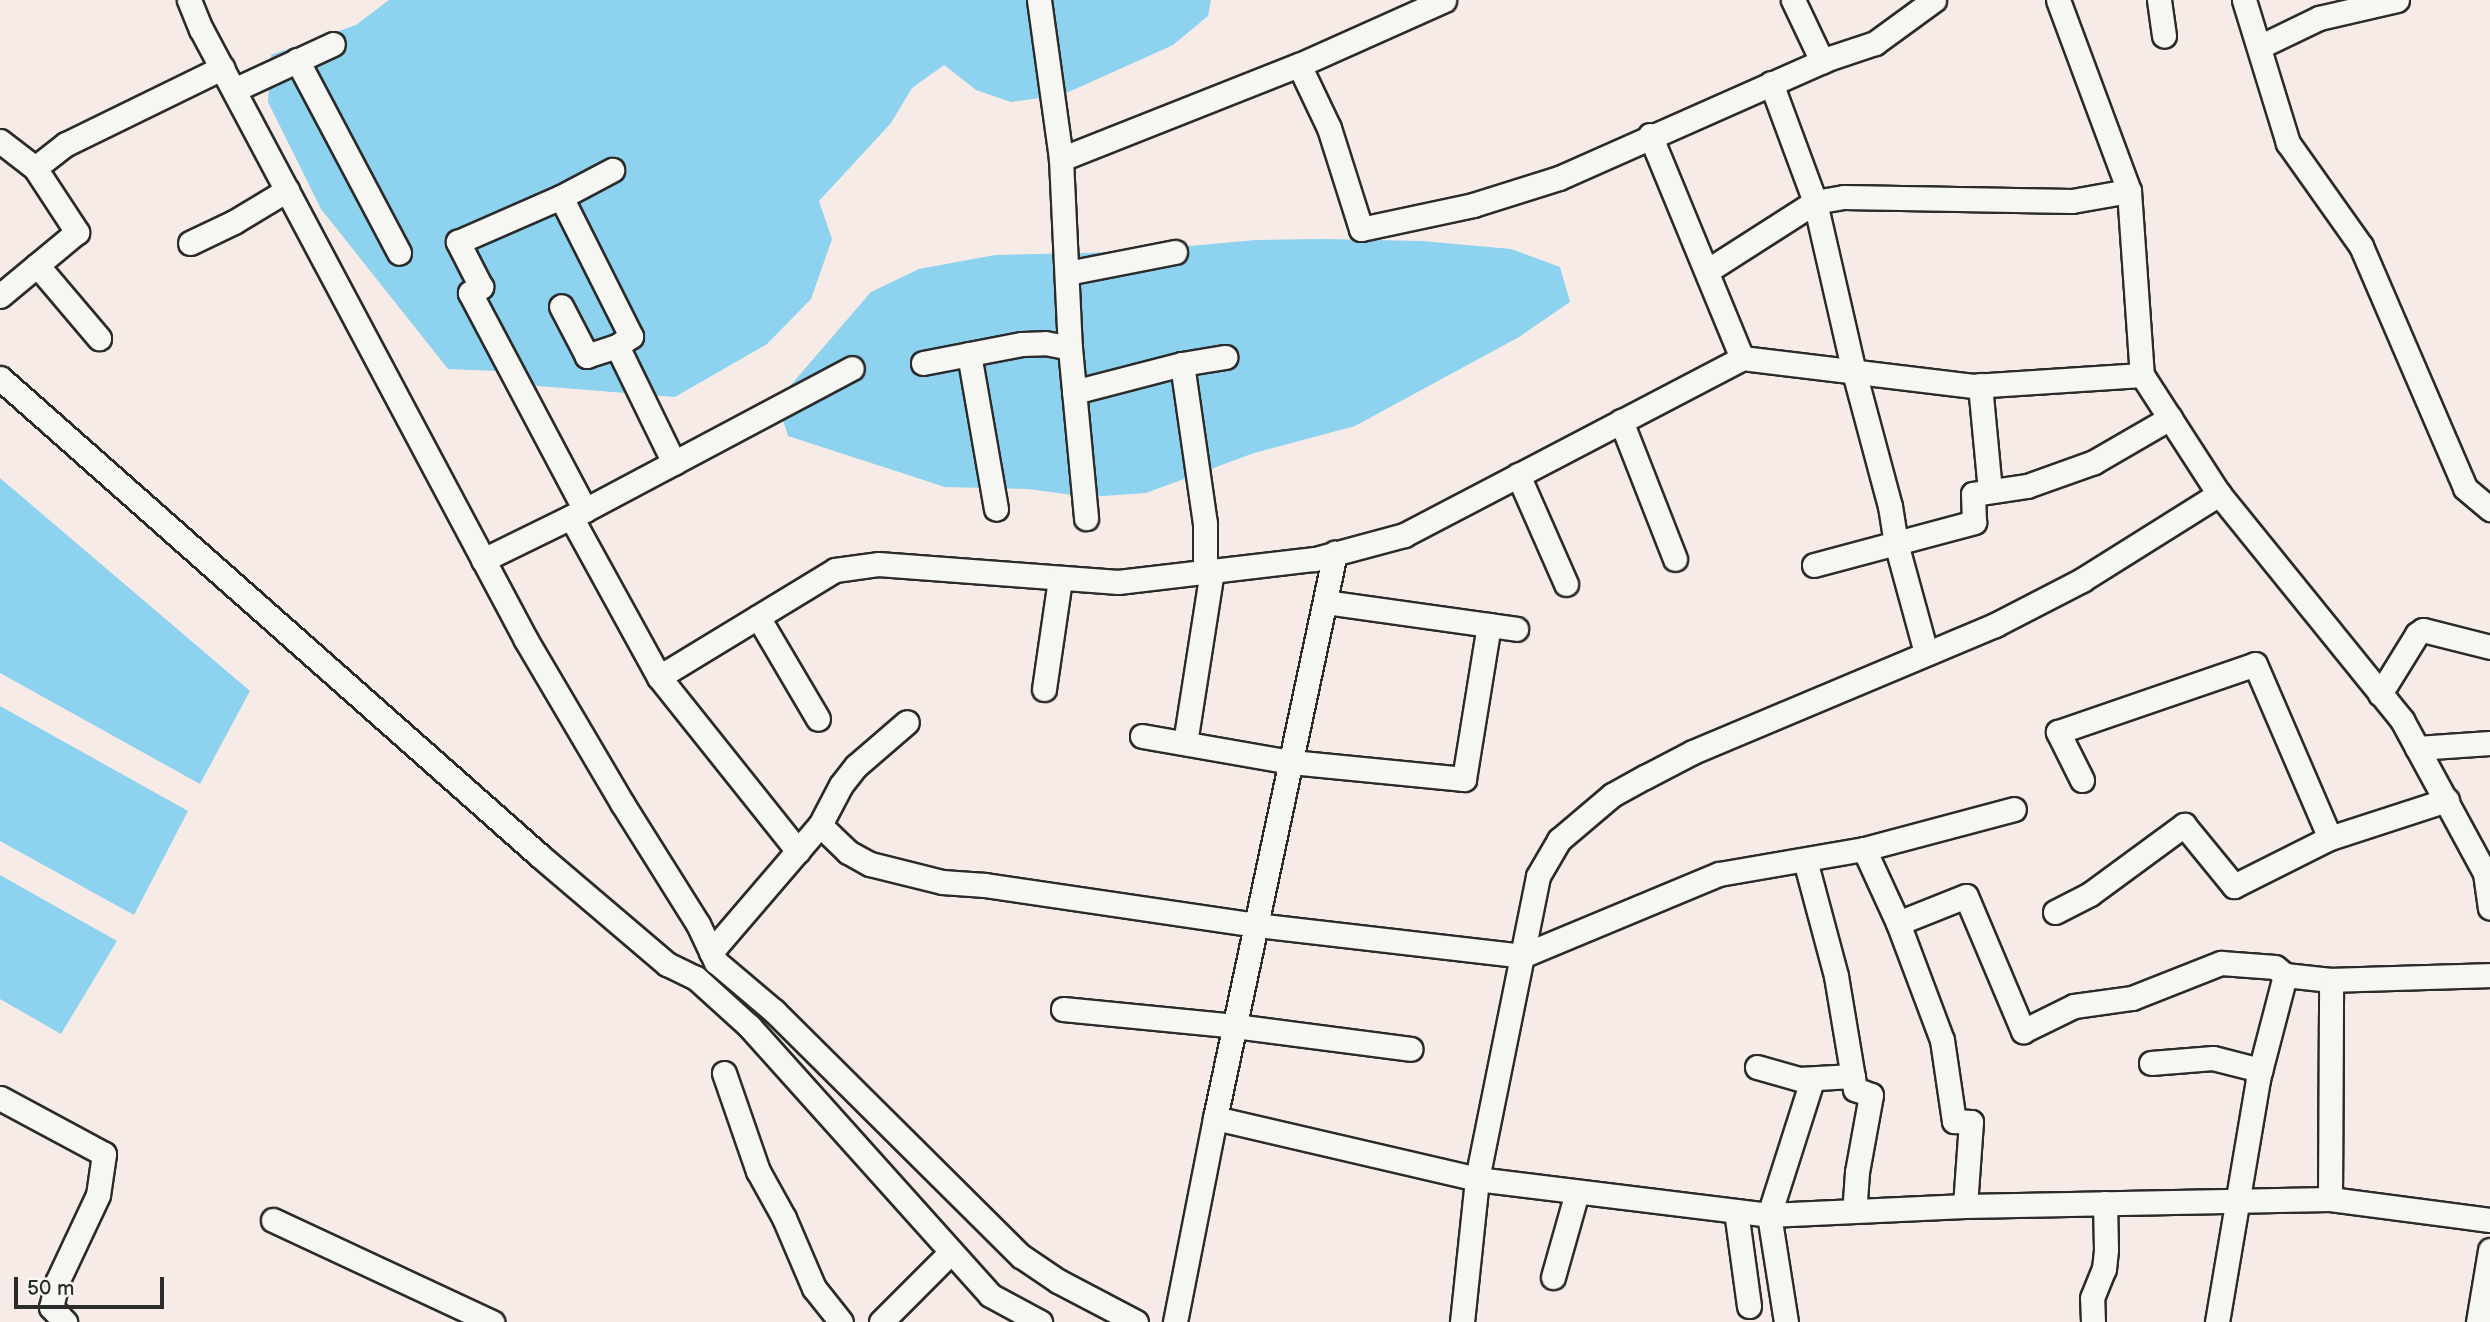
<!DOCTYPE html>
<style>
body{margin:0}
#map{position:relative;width:2490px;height:1322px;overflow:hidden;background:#f7ebe7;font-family:"Balsamiq Sans",sans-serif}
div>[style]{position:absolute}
.water>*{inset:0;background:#8dd2ee}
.roads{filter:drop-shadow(2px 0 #2b2b2b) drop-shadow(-2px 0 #2b2b2b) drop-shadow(0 2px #2b2b2b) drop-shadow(0 -2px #2b2b2b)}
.street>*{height:23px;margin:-11.5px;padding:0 11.5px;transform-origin:11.5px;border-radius:11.5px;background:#f6f6f2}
span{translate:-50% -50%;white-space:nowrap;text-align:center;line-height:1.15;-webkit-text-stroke:6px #f6f6f2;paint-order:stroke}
.scale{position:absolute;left:14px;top:1277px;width:150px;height:32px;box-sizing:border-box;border:4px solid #2b2b2b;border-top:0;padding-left:9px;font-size:21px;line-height:24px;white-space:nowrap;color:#2b2b2b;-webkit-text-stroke:5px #f6f6f2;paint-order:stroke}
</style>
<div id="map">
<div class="water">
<i style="clip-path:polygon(389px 0,1211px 0,1208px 16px,1173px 45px,1062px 95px,1011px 102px,976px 90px,944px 65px,912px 88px,891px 123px,819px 201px,832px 239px,811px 299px,767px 344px,675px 397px,538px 386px,496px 371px,448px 369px,321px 209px,268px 102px,271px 55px,356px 25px)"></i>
<i style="clip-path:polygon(1323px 239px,1422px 241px,1511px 249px,1560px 267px,1570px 302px,1519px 337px,1355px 426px,1254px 453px,1146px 493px,1088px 497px,1028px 489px,945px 487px,788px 436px,777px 401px,871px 292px,919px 269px,995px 255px,1123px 252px,1256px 240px)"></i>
<i style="clip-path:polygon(0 478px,250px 691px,200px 784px,0 673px)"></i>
<i style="clip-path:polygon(0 706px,188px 811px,134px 915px,0 841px)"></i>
<i style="clip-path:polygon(0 875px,117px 941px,61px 1034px,0 999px)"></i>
</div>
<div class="roads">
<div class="street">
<i style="left:189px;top:0;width:31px;rotate:68deg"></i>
<i style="left:201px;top:29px;width:692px;rotate:61.99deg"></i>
<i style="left:526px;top:640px;width:189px;rotate:59.5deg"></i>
<i style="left:622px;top:803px;width:143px;rotate:57.9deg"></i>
<i style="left:698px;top:924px;width:42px;rotate:64.7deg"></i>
<i style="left:716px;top:962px;width:76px;rotate:40.2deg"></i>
<i style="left:774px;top:1011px;width:348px;rotate:44.8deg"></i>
<i style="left:1021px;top:1256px;width:45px;rotate:34deg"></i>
<i style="left:1058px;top:1281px;width:88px;rotate:27.7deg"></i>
<i style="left:1039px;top:0;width:161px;rotate:82.1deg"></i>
<i style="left:1061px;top:159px;width:189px;rotate:87.3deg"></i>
<i style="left:1070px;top:348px;width:171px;rotate:84.6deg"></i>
<i style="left:1793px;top:0;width:68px;rotate:64.6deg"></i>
<i style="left:2058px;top:0;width:204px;rotate:69.6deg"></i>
<i style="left:2129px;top:191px;width:184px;rotate:86deg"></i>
<i style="left:2142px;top:375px;width:142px;rotate:57.1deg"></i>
<i style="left:2219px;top:494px;width:291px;rotate:51deg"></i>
<i style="left:2402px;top:720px;width:174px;rotate:61.5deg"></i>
<i style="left:2485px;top:873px;width:35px;rotate:82deg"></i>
<i style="left:2159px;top:0;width:36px;rotate:82deg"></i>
<i style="left:2244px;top:0;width:150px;rotate:72.9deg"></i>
<i style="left:2288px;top:143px;width:126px;rotate:54.7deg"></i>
<i style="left:2361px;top:246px;width:263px;rotate:66.7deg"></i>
<i style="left:2465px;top:488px;width:33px;rotate:40deg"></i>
<i style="left:2259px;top:47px;width:67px;rotate:-25.8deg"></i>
<i style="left:2319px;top:18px;width:80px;rotate:-13deg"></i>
<i style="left:297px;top:60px;width:218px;rotate:62.1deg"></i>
<i style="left:1299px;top:65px;width:70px;rotate:64.5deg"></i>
<i style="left:1329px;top:128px;width:106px;rotate:72.4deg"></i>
<i style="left:1361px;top:229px;width:115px;rotate:-12.1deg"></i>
<i style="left:1473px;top:205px;width:90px;rotate:-17.4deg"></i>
<i style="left:1559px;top:178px;width:293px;rotate:-23.9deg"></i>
<i style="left:1827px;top:59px;width:51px;rotate:-18.4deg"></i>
<i style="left:1875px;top:43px;width:73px;rotate:-36.1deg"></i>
<i style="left:1771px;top:83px;width:127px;rotate:69.7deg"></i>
<i style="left:1815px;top:202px;width:174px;rotate:77.1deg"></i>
<i style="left:1854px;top:372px;width:139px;rotate:75deg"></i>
<i style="left:1890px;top:506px;width:37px;rotate:81deg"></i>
<i style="left:1896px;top:543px;width:114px;rotate:74.7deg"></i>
<i style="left:234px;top:90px;width:109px;rotate:-24.9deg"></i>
<i style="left:1650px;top:135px;width:241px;rotate:67.6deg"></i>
<i style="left:0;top:141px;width:44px;rotate:37.6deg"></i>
<i style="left:35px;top:168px;width:77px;rotate:56.7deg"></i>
<i style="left:77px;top:232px;width:100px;rotate:140.3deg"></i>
<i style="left:1061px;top:159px;width:256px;rotate:-21.6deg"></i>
<i style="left:1299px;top:65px;width:159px;rotate:-24.1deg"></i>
<i style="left:35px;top:168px;width:39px;rotate:-38deg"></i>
<i style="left:66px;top:144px;width:174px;rotate:-26deg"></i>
<i style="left:561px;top:197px;width:156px;rotate:63.3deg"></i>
<i style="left:631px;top:336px;width:17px;rotate:144deg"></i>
<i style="left:617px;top:346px;width:32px;rotate:162deg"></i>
<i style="left:587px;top:356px;width:56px;rotate:-117.5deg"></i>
<i style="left:190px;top:243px;width:49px;rotate:-25.5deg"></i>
<i style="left:234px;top:222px;width:62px;rotate:-31.1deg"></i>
<i style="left:37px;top:265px;width:96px;rotate:49.7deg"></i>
<i style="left:1707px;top:271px;width:128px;rotate:-32.6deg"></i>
<i style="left:1815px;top:202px;width:29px;rotate:-10deg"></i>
<i style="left:1844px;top:197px;width:228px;rotate:1deg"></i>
<i style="left:2072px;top:201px;width:58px;rotate:-10deg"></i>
<i style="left:1067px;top:273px;width:110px;rotate:-11deg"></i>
<i style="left:617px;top:346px;width:130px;rotate:64deg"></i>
<i style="left:969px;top:354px;width:157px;rotate:80.1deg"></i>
<i style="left:923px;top:363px;width:101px;rotate:-10.9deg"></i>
<i style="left:1022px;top:344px;width:23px;rotate:-2deg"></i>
<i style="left:1045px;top:343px;width:25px;rotate:11deg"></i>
<i style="left:1182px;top:364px;width:161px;rotate:81.8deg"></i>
<i style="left:1205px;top:523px;width:48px;rotate:90deg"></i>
<i style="left:0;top:378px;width:721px;rotate:41.51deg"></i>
<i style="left:540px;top:856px;width:167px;rotate:40.4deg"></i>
<i style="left:667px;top:964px;width:32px;rotate:26deg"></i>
<i style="left:696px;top:978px;width:72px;rotate:42.2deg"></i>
<i style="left:749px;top:1026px;width:361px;rotate:48.1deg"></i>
<i style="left:990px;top:1295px;width:57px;rotate:28.4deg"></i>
<i style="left:1980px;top:385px;width:105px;rotate:84.6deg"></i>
<i style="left:1074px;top:392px;width:112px;rotate:-14.5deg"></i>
<i style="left:1182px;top:364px;width:44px;rotate:-9.2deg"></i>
<i style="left:1621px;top:421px;width:148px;rotate:68.6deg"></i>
<i style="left:1518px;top:475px;width:119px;rotate:66.2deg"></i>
<i style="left:585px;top:510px;width:246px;rotate:-117.9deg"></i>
<i style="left:470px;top:293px;width:13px;rotate:-29deg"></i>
<i style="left:481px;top:287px;width:51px;rotate:-117.1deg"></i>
<i style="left:458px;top:242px;width:112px;rotate:-23.6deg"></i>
<i style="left:561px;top:197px;width:58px;rotate:-27.9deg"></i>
<i style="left:571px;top:517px;width:183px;rotate:61.2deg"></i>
<i style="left:659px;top:677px;width:223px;rotate:51.4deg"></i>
<i style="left:483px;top:560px;width:114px;rotate:-26.1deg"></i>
<i style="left:585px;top:510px;width:302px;rotate:-28deg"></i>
<i style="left:1814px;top:565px;width:166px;rotate:-15deg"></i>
<i style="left:1974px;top:522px;width:28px;rotate:-92deg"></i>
<i style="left:1973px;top:494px;width:55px;rotate:-8.4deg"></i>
<i style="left:2027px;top:486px;width:71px;rotate:-19.7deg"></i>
<i style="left:2094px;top:462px;width:88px;rotate:-30.1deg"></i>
<i style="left:1325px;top:602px;width:193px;rotate:8deg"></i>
<i style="left:758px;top:617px;width:118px;rotate:59.5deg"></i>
<i style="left:659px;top:677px;width:206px;rotate:-31.3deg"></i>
<i style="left:835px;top:570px;width:43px;rotate:-7.9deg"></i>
<i style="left:878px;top:564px;width:241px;rotate:4.3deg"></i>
<i style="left:1118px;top:582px;width:198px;rotate:-6.7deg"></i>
<i style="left:1315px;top:559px;width:92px;rotate:-15.1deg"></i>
<i style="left:1404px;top:535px;width:382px;rotate:-27.6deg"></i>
<i style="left:1742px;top:358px;width:233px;rotate:6.9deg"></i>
<i style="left:1973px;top:386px;width:169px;rotate:-3.7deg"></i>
<i style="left:1044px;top:689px;width:111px;rotate:-81.7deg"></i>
<i style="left:2380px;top:694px;width:70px;rotate:-58.3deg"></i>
<i style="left:2417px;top:634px;width:7px;rotate:-34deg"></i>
<i style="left:2423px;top:630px;width:69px;rotate:14.2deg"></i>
<i style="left:1142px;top:736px;width:151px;rotate:9.9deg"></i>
<i style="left:1291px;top:762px;width:174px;rotate:5.6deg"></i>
<i style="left:1464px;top:779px;width:156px;rotate:-80.8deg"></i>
<i style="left:1185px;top:743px;width:175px;rotate:-81.1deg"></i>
<i style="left:2417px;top:748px;width:73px;rotate:-3.9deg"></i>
<i style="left:2082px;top:780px;width:54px;rotate:-116.6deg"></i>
<i style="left:2058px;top:732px;width:208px;rotate:-19deg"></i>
<i style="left:2255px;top:664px;width:189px;rotate:66.7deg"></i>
<i style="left:820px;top:825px;width:39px;rotate:44deg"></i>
<i style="left:848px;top:852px;width:25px;rotate:29deg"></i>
<i style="left:870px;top:864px;width:74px;rotate:14deg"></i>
<i style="left:942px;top:882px;width:43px;rotate:4deg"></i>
<i style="left:985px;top:885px;width:274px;rotate:8.4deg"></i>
<i style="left:1256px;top:925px;width:268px;rotate:6.6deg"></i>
<i style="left:1522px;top:956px;width:213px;rotate:-22.6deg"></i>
<i style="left:1719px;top:874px;width:147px;rotate:-9.8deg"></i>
<i style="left:1864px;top:849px;width:155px;rotate:-14.9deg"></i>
<i style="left:1864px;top:849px;width:81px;rotate:65.3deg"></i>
<i style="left:1898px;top:923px;width:125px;rotate:69.4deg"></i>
<i style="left:1942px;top:1040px;width:82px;rotate:81.6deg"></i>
<i style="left:1954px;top:1121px;width:17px;rotate:3deg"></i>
<i style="left:1971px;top:1122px;width:84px;rotate:94.1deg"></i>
<i style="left:1805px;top:860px;width:120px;rotate:75deg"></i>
<i style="left:1836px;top:976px;width:115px;rotate:80.5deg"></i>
<i style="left:1855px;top:1089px;width:17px;rotate:21deg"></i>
<i style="left:1871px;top:1095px;width:78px;rotate:100.3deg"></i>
<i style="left:1857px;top:1172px;width:39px;rotate:94deg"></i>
<i style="left:2055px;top:912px;width:39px;rotate:-27deg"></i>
<i style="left:2090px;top:894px;width:117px;rotate:-36.3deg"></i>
<i style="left:2184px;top:825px;width:79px;rotate:50.7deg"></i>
<i style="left:2234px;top:886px;width:107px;rotate:-26.6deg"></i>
<i style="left:2330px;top:838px;width:123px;rotate:-18deg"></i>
<i style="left:1898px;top:923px;width:73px;rotate:-21.7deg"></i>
<i style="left:1966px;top:896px;width:147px;rotate:67.1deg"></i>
<i style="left:2023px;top:1031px;width:57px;rotate:-26.1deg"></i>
<i style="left:2074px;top:1006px;width:59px;rotate:-7.9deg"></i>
<i style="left:2132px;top:998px;width:96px;rotate:-21.5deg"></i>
<i style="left:2221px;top:963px;width:54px;rotate:4.2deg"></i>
<i style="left:2275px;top:967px;width:13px;rotate:39deg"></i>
<i style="left:2285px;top:975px;width:46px;rotate:6.2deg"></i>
<i style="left:2331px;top:980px;width:159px;rotate:-1.8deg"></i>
<i style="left:711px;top:952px;width:167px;rotate:-49.4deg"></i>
<i style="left:820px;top:825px;width:45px;rotate:-62.3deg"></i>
<i style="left:841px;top:785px;width:24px;rotate:-52deg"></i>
<i style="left:856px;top:766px;width:67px;rotate:-40.8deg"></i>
<i style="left:1063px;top:1009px;width:173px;rotate:5.6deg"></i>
<i style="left:1235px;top:1026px;width:177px;rotate:7.4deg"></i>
<i style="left:2151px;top:1063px;width:62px;rotate:-4.6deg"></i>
<i style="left:2213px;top:1058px;width:49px;rotate:14.3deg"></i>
<i style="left:1757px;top:1067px;width:44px;rotate:15.9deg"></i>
<i style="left:1799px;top:1079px;width:54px;rotate:-3.2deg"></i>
<i style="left:724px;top:1073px;width:104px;rotate:70.9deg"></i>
<i style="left:758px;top:1171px;width:54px;rotate:61deg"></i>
<i style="left:784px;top:1218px;width:76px;rotate:66.8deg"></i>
<i style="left:814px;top:1288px;width:43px;rotate:51.5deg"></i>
<i style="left:0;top:1098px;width:118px;rotate:28.3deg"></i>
<i style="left:104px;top:1154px;width:41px;rotate:98.3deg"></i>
<i style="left:98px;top:1195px;width:96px;rotate:115.2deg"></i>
<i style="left:57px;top:1282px;width:26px;rotate:103deg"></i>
<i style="left:51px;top:1307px;width:21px;rotate:47deg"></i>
<i style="left:1215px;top:1118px;width:269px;rotate:13.1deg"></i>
<i style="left:1477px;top:1179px;width:294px;rotate:7deg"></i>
<i style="left:1769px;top:1215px;width:196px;rotate:-2.6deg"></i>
<i style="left:1965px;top:1206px;width:365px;rotate:-1.1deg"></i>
<i style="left:2330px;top:1199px;width:161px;rotate:7.5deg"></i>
<i style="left:2330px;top:1199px;width:219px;rotate:-89.7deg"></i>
<i style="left:1736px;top:1211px;width:96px;rotate:82.2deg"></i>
<i style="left:273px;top:1220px;width:242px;rotate:25deg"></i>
<i style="left:1553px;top:1277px;width:88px;rotate:-74.2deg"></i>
<i style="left:881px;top:1322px;width:98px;rotate:-45deg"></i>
<i style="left:1175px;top:1322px;width:208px;rotate:-78.9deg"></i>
<i style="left:1215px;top:1118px;width:578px;rotate:-78.01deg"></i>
<i style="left:1462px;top:1322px;width:144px;rotate:-84deg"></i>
<i style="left:1477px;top:1179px;width:309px;rotate:-78.6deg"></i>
<i style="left:1538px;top:876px;width:42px;rotate:-59.7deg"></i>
<i style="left:1559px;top:840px;width:70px;rotate:-40.3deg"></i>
<i style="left:1612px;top:795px;width:38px;rotate:-29deg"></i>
<i style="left:1645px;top:777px;width:54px;rotate:-27.5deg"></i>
<i style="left:1693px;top:752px;width:328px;rotate:-22.8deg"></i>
<i style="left:1995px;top:625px;width:98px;rotate:-27.3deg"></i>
<i style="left:2082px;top:580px;width:162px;rotate:-32.1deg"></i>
<i style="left:1786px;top:1322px;width:108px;rotate:-99deg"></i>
<i style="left:1769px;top:1215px;width:142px;rotate:-72.3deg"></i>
<i style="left:2093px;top:1322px;width:24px;rotate:-92deg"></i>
<i style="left:2092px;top:1298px;width:31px;rotate:-68deg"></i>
<i style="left:2104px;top:1269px;width:20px;rotate:-84deg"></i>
<i style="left:2106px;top:1249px;width:46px;rotate:-91.2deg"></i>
<i style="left:2217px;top:1322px;width:246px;rotate:-80.4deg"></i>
<i style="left:2258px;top:1079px;width:107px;rotate:-75.4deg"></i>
<i style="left:2478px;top:1322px;width:73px;rotate:-80.5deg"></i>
</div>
</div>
<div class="scale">50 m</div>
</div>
